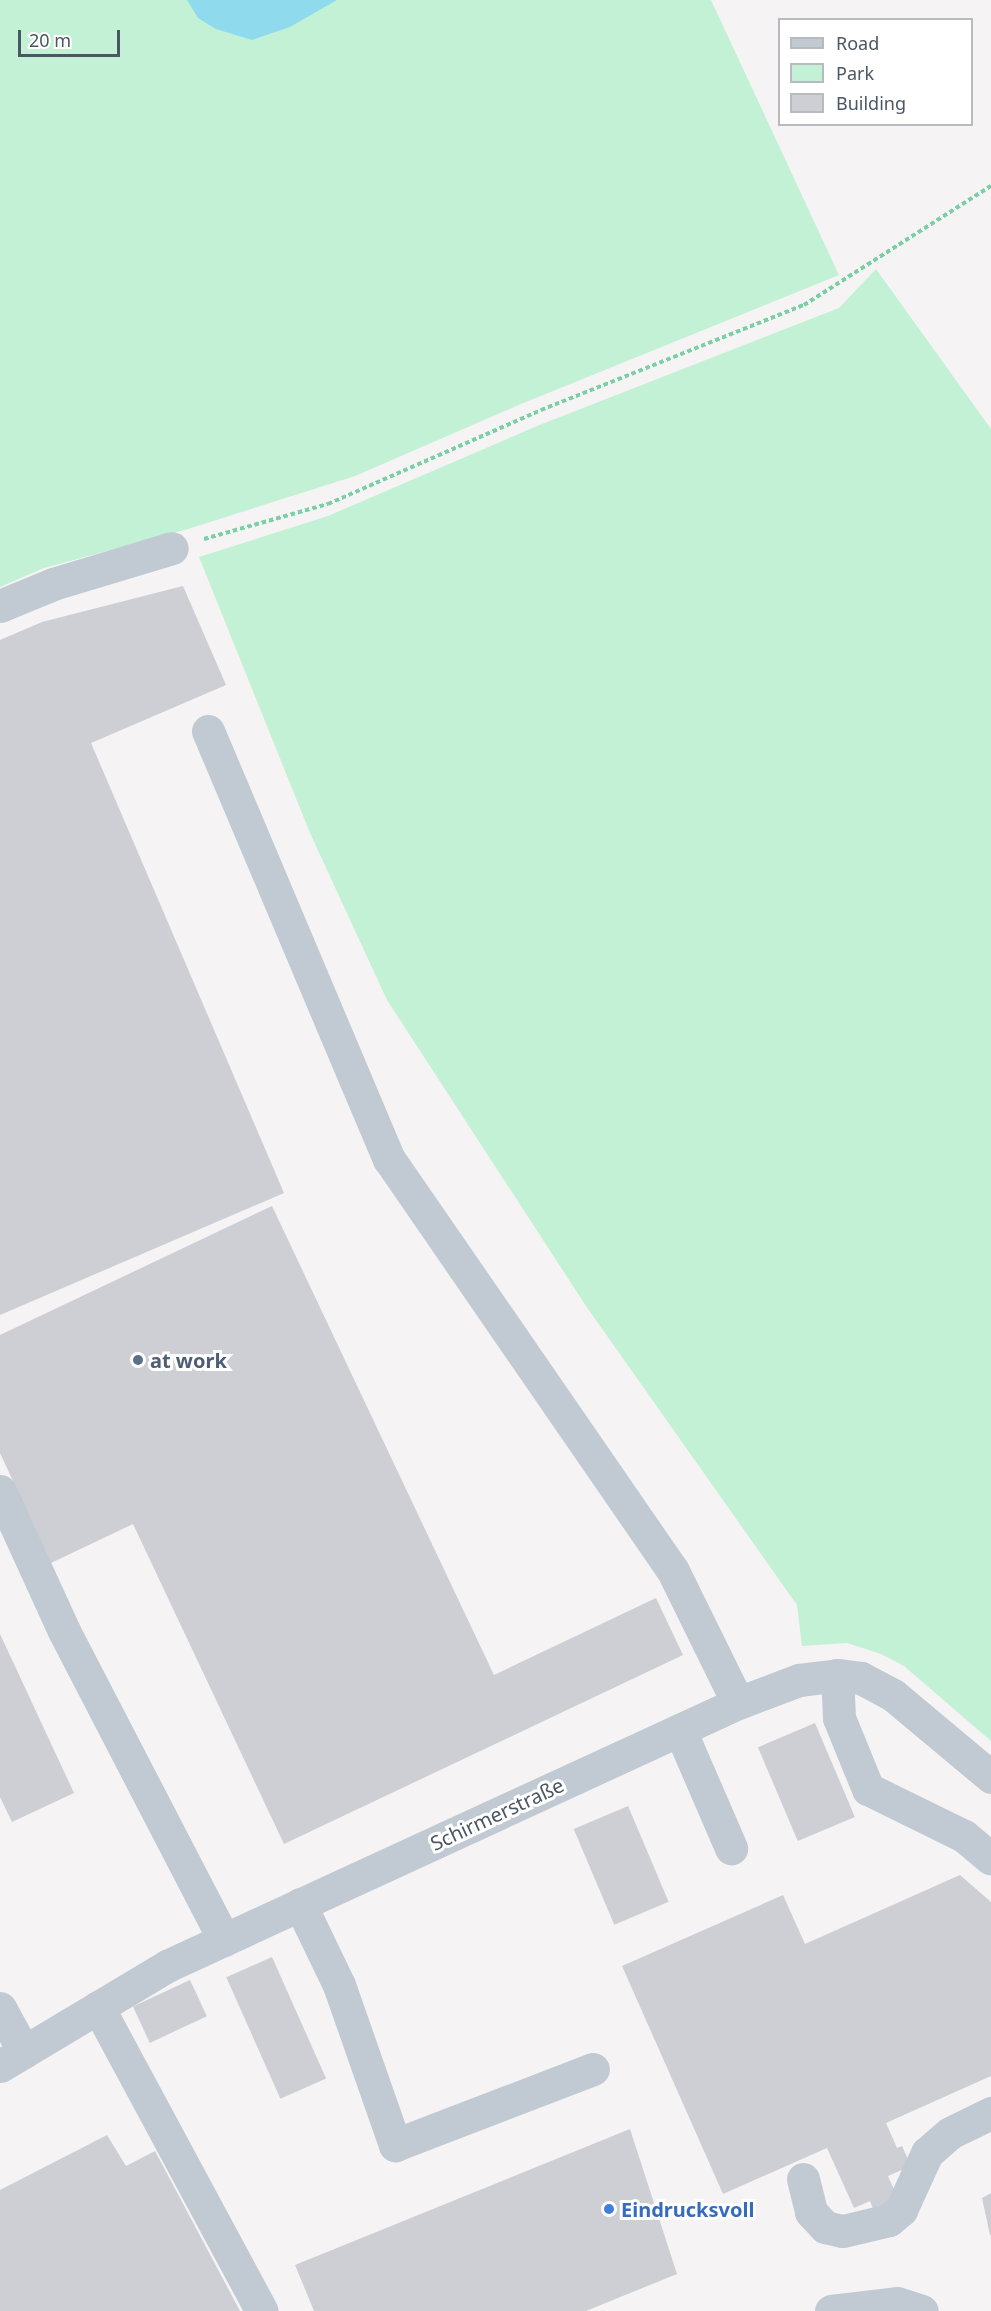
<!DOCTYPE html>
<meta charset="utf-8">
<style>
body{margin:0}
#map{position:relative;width:991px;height:2311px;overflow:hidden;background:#f5f3f3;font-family:"Noto Sans",sans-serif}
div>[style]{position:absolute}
.green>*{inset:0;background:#c3f1d5}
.water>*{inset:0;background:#90daee}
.building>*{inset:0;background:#cdcfd5;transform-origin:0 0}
.path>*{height:4px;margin-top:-2px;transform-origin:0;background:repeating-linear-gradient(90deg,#7ad0a6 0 4.5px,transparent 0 7.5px)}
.minor>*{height:33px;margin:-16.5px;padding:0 16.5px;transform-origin:16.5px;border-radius:16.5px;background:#c1cad2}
.dots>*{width:16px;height:16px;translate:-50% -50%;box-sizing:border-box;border:3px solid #fff;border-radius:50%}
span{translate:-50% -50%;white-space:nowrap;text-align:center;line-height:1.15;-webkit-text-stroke:6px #fff;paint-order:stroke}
.service-label{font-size:20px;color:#4e5e75;font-weight:700}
.left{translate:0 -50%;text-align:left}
.street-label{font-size:20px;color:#4a5661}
.shop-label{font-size:20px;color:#366cbe;font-weight:700}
.legend{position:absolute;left:778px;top:18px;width:195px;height:108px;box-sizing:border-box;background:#fff;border:2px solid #b7bbc0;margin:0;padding:8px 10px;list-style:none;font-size:18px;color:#4a5661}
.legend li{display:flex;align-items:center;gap:12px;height:30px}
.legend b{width:30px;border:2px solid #b7bbc0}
.scale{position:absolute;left:18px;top:30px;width:102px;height:27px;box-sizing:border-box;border:3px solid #4a5661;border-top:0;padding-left:8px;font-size:18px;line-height:21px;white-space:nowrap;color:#4a5661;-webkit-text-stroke:4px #fff;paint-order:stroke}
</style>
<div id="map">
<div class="green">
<i style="clip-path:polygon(0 0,711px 0,839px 275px,521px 404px,355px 476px,188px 529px,44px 568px,0 587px)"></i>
<i style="clip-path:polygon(876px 269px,991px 429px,991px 1741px,904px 1666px,881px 1654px,847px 1643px,802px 1646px,797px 1605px,586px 1306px,387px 1000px,310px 833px,199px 557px,328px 516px,537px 426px,839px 308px)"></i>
</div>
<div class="water">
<i style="clip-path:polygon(187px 0,337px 0,290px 27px,252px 40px,216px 29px,198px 18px)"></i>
</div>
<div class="building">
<i style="clip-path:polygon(183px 586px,226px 685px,91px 743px,284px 1193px,0 1315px,0 640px,42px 622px)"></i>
<i style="clip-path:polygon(272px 1206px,494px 1675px,656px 1598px,683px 1655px,284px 1844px,133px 1524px,51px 1563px,0 1453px,0 1335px)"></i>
<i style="clip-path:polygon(0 1634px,74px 1793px,12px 1822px,0 1797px)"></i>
<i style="left:815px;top:1723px;width:102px;height:62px;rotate:67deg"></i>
<i style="left:628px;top:1806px;width:104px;height:59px;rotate:67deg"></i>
<i style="clip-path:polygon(960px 1875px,991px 1902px,991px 2076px,886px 2123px,897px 2148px,902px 2146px,911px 2166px,888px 2176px,900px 2203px,875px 2214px,870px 2201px,854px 2208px,827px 2148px,723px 2194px,622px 1966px,783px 1895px,805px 1944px)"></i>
<i style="left:272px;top:1957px;width:133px;height:50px;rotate:66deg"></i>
<i style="left:190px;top:1980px;width:40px;height:63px;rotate:65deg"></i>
<i style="clip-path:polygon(630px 2129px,677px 2274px,586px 2311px,314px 2311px,295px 2265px)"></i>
<i style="clip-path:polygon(107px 2135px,126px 2166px,155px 2151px,240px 2311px,0 2311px,0 2190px)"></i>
<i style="clip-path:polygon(991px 2193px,991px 2235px,990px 2235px,982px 2198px)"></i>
</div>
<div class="path">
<i style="left:204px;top:539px;width:129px;rotate:-15.8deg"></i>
<i style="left:328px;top:504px;width:233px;rotate:-23.8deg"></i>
<i style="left:541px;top:410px;width:283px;rotate:-21.8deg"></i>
<i style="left:804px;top:305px;width:222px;rotate:-32.5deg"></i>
</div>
<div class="minor">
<i style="left:0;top:606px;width:57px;rotate:-22.5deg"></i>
<i style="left:53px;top:584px;width:124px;rotate:-16.8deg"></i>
<i style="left:208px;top:731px;width:465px;rotate:67.1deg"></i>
<i style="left:389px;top:1159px;width:500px;rotate:55.42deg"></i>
<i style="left:673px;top:1571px;width:147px;rotate:63.8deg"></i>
<i style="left:0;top:1491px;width:154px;rotate:65.4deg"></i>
<i style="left:64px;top:1631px;width:348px;rotate:62.6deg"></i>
<i style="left:837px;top:1675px;width:43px;rotate:87.3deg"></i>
<i style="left:839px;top:1718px;width:77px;rotate:67.8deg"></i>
<i style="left:868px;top:1789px;width:107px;rotate:26.1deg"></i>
<i style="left:964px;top:1836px;width:35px;rotate:40deg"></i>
<i style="left:680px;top:1730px;width:129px;rotate:66.6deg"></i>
<i style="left:300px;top:1904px;width:90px;rotate:64.3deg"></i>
<i style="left:339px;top:1985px;width:170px;rotate:70.7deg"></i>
<i style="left:395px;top:2145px;width:212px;rotate:-21deg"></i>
<i style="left:98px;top:2007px;width:345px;rotate:61.7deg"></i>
<i style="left:0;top:2008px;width:50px;rotate:61.4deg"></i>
<i style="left:0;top:2066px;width:195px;rotate:-30.9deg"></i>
<i style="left:167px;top:1966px;width:629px;rotate:-24.73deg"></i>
<i style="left:738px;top:1703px;width:65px;rotate:-20.7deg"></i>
<i style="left:799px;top:1680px;width:38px;rotate:-7deg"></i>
<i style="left:837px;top:1675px;width:24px;rotate:7deg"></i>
<i style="left:861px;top:1678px;width:36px;rotate:28deg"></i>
<i style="left:893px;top:1695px;width:128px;rotate:39.9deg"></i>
<i style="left:803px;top:2179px;width:34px;rotate:76deg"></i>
<i style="left:811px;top:2212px;width:21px;rotate:47deg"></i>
<i style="left:825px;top:2227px;width:18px;rotate:13deg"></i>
<i style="left:843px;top:2231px;width:47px;rotate:-13.4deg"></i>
<i style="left:889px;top:2220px;width:16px;rotate:-40deg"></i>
<i style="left:901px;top:2210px;width:63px;rotate:-65.5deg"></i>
<i style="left:927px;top:2153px;width:30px;rotate:-41deg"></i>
<i style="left:950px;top:2133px;width:46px;rotate:-26deg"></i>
<i style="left:831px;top:2311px;width:66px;rotate:-6.9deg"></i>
<i style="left:897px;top:2303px;width:26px;rotate:18deg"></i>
</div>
<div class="dots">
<i style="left:138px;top:1360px;background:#5c6f8a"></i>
<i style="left:609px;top:2209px;background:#3f7fe0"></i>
</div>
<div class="service-label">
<span class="left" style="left:150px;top:1360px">at work</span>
</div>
<div class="street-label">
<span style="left:497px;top:1814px;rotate:-25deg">Schirmerstraße</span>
</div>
<div class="shop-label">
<span class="left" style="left:621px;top:2209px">Eindrucksvoll</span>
</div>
<ul class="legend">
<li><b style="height:8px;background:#c1cad2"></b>Road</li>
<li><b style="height:16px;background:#c3f1d5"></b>Park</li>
<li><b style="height:16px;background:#cdcfd5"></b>Building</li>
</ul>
<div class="scale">20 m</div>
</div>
